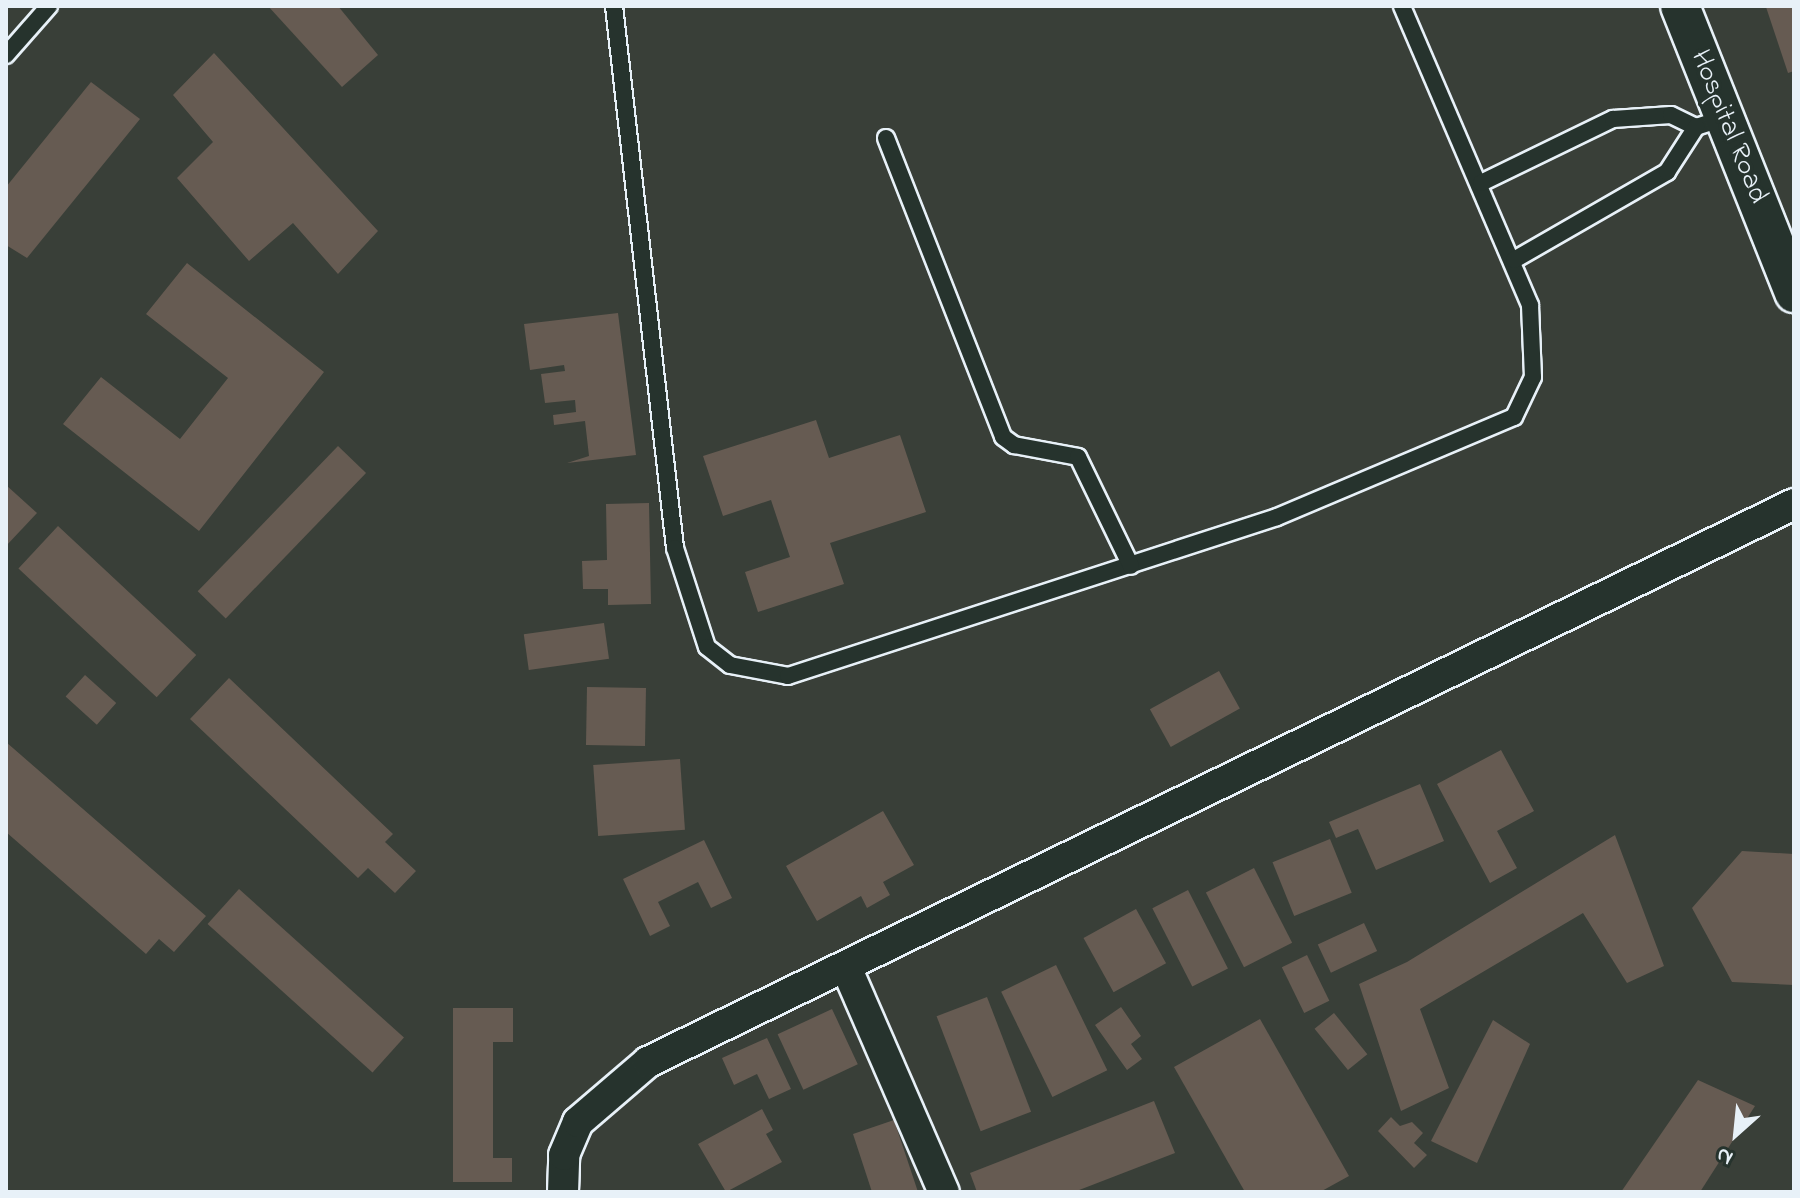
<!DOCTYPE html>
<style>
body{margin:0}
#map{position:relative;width:1800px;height:1198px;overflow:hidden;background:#393f38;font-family:"Indie Flower",sans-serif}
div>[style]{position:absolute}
.building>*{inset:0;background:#665b52;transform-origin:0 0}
.roads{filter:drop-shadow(2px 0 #e8f1f8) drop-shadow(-2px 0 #e8f1f8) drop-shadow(0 2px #e8f1f8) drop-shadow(0 -2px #e8f1f8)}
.service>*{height:16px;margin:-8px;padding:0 8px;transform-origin:8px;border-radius:8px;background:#26332d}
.minor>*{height:30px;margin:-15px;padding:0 15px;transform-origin:15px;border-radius:15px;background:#26332d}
.tertiary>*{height:38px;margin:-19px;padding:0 19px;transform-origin:19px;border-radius:19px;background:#26332d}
span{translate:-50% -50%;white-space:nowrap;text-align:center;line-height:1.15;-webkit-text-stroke:7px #26332d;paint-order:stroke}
.street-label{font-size:28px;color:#e8f1f8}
.frame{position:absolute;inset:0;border:8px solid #e8f1f8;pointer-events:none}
.north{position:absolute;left:1696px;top:1094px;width:80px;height:80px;-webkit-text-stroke:6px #26332d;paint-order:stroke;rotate:207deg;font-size:22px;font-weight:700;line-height:32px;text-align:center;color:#e8f1f8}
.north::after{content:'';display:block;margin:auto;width:28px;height:36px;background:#e8f1f8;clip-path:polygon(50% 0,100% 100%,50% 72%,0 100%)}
</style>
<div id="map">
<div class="building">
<i style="clip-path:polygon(268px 6px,338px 6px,378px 55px,342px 87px)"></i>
<i style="clip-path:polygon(1794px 6px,1794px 71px,1788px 73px,1766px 7px)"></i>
<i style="clip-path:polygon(214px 53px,378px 231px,338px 274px,293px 223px,249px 261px,177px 178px,213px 142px,173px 95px)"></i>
<i style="clip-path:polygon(91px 82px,140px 119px,27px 258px,6px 245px,6px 187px)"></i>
<i style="clip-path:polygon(187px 263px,324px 372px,199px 531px,63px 424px,101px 377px,180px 439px,228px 378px,146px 314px)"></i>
<i style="clip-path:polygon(618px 313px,636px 455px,567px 463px,589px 456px,585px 421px,554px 425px,553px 415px,576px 412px,575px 400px,545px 403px,541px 374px,565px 371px,564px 365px,530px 370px,524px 324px)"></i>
<i style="clip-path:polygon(816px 420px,829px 458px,900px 435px,926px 512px,830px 543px,844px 584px,758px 612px,745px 572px,790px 557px,771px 500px,723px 516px,703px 456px)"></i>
<i style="left:338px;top:446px;width:39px;height:202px;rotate:44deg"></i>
<i style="clip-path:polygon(6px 485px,37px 513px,6px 546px)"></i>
<i style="clip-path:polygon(649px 503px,651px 604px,608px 605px,608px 589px,583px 589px,582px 561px,607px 560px,606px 504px)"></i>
<i style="left:58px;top:526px;width:189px;height:58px;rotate:43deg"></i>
<i style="left:604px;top:623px;width:36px;height:81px;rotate:82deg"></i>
<i style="left:1219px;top:671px;width:43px;height:79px;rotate:61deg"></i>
<i style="left:85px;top:675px;width:42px;height:29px;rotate:42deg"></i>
<i style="clip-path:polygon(229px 678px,393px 834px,385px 842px,416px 871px,395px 893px,368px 868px,358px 878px,190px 719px)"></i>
<i style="left:587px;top:687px;width:59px;height:58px;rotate:1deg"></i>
<i style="clip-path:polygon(6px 742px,206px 916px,174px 952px,159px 939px,146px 954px,6px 832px)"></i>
<i style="clip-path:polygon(1501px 750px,1534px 811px,1497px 831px,1517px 868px,1490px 883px,1437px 784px)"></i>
<i style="left:680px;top:759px;width:71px;height:87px;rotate:86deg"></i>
<i style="clip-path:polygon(1420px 784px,1444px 841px,1376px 870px,1358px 829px,1336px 838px,1329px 822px)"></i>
<i style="clip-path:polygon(883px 811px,914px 865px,883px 882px,890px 895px,867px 908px,861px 896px,817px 921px,786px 866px)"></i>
<i style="clip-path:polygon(1615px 835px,1664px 966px,1627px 983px,1583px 913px,1420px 1009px,1449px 1088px,1401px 1111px,1359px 984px,1407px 962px)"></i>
<i style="left:1330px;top:839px;width:58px;height:62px;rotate:68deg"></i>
<i style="clip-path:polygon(704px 840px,732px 898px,711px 908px,698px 882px,658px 902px,670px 926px,650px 936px,623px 879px)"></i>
<i style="clip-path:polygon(1742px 851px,1794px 854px,1794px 985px,1732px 982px,1692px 908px)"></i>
<i style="left:1254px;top:868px;width:84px;height:54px;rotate:63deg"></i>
<i style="left:239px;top:889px;width:222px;height:47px;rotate:42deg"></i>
<i style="left:1188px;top:890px;width:88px;height:40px;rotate:63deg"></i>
<i style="left:1136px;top:909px;width:62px;height:60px;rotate:61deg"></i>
<i style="left:1364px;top:923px;width:31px;height:51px;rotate:65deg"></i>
<i style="left:1307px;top:955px;width:51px;height:28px;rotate:64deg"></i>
<i style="left:1056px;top:965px;width:117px;height:61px;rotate:64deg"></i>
<i style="left:987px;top:997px;width:123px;height:54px;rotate:69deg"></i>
<i style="clip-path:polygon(1121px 1007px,1141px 1036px,1131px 1044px,1142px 1059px,1127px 1070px,1095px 1025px)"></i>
<i style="clip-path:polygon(453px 1008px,513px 1008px,513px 1042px,493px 1042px,493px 1158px,512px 1158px,512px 1182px,453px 1182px)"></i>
<i style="left:832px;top:1009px;width:61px;height:60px;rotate:65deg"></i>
<i style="left:1334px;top:1013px;width:53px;height:25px;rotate:51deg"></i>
<i style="clip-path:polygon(1260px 1019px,1349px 1176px,1320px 1192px,1245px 1192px,1174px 1067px)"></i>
<i style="clip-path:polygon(1493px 1020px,1530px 1044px,1477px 1163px,1431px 1141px)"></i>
<i style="clip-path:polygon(767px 1038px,791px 1089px,769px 1099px,757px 1074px,734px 1085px,722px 1058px)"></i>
<i style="clip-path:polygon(1698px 1080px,1755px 1106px,1700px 1192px,1621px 1192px)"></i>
<i style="clip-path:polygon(1154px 1101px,1175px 1153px,1074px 1192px,977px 1192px,970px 1173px)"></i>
<i style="clip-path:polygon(762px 1109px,773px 1130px,766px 1134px,782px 1162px,726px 1192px,698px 1144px)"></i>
<i style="clip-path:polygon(1391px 1117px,1400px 1126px,1412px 1122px,1423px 1133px,1414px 1143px,1427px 1155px,1414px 1168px,1378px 1131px)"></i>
<i style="clip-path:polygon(894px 1120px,918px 1192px,872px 1192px,853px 1134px)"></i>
</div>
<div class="roads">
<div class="service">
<i style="left:614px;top:6px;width:545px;rotate:83.58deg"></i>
<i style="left:675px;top:548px;width:104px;rotate:72.1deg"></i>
<i style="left:707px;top:647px;width:29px;rotate:38deg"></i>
<i style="left:730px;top:665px;width:59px;rotate:10.7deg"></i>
<i style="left:788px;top:676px;width:514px;rotate:-18.01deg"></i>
<i style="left:1277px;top:517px;width:257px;rotate:-22.9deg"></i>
<i style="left:1514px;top:417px;width:44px;rotate:-64.6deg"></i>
<i style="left:1533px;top:377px;width:72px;rotate:-92.4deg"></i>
<i style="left:1530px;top:305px;width:325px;rotate:-113.2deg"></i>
<i style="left:6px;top:55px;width:65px;rotate:-48.7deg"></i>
<i style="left:886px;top:138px;width:321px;rotate:68.6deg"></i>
<i style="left:1003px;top:437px;width:14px;rotate:36deg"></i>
<i style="left:1014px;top:445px;width:65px;rotate:10.6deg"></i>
<i style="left:1078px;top:457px;width:121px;rotate:64.1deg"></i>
<i style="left:1481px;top:183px;width:147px;rotate:-25.9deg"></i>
<i style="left:1613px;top:119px;width:58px;rotate:-3.9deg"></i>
<i style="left:1671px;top:115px;width:28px;rotate:26deg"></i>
<i style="left:1696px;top:127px;width:29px;rotate:-18deg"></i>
<i style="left:1514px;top:260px;width:177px;rotate:-29.9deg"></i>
<i style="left:1667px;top:172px;width:54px;rotate:-57.2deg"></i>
</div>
<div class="minor">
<i style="left:846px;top:967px;width:245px;rotate:66.5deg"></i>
<i style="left:563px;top:1192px;width:37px;rotate:-88deg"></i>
<i style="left:564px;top:1155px;width:36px;rotate:-67deg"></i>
<i style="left:578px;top:1122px;width:92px;rotate:-40.6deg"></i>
<i style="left:648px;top:1062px;width:1275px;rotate:-25.96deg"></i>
</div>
<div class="tertiary">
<i style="left:1680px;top:6px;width:309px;rotate:68.3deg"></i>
</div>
</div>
<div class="street-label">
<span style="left:1728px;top:127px;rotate:68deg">Hospital Road</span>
</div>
<div class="frame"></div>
<div class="north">N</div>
</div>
